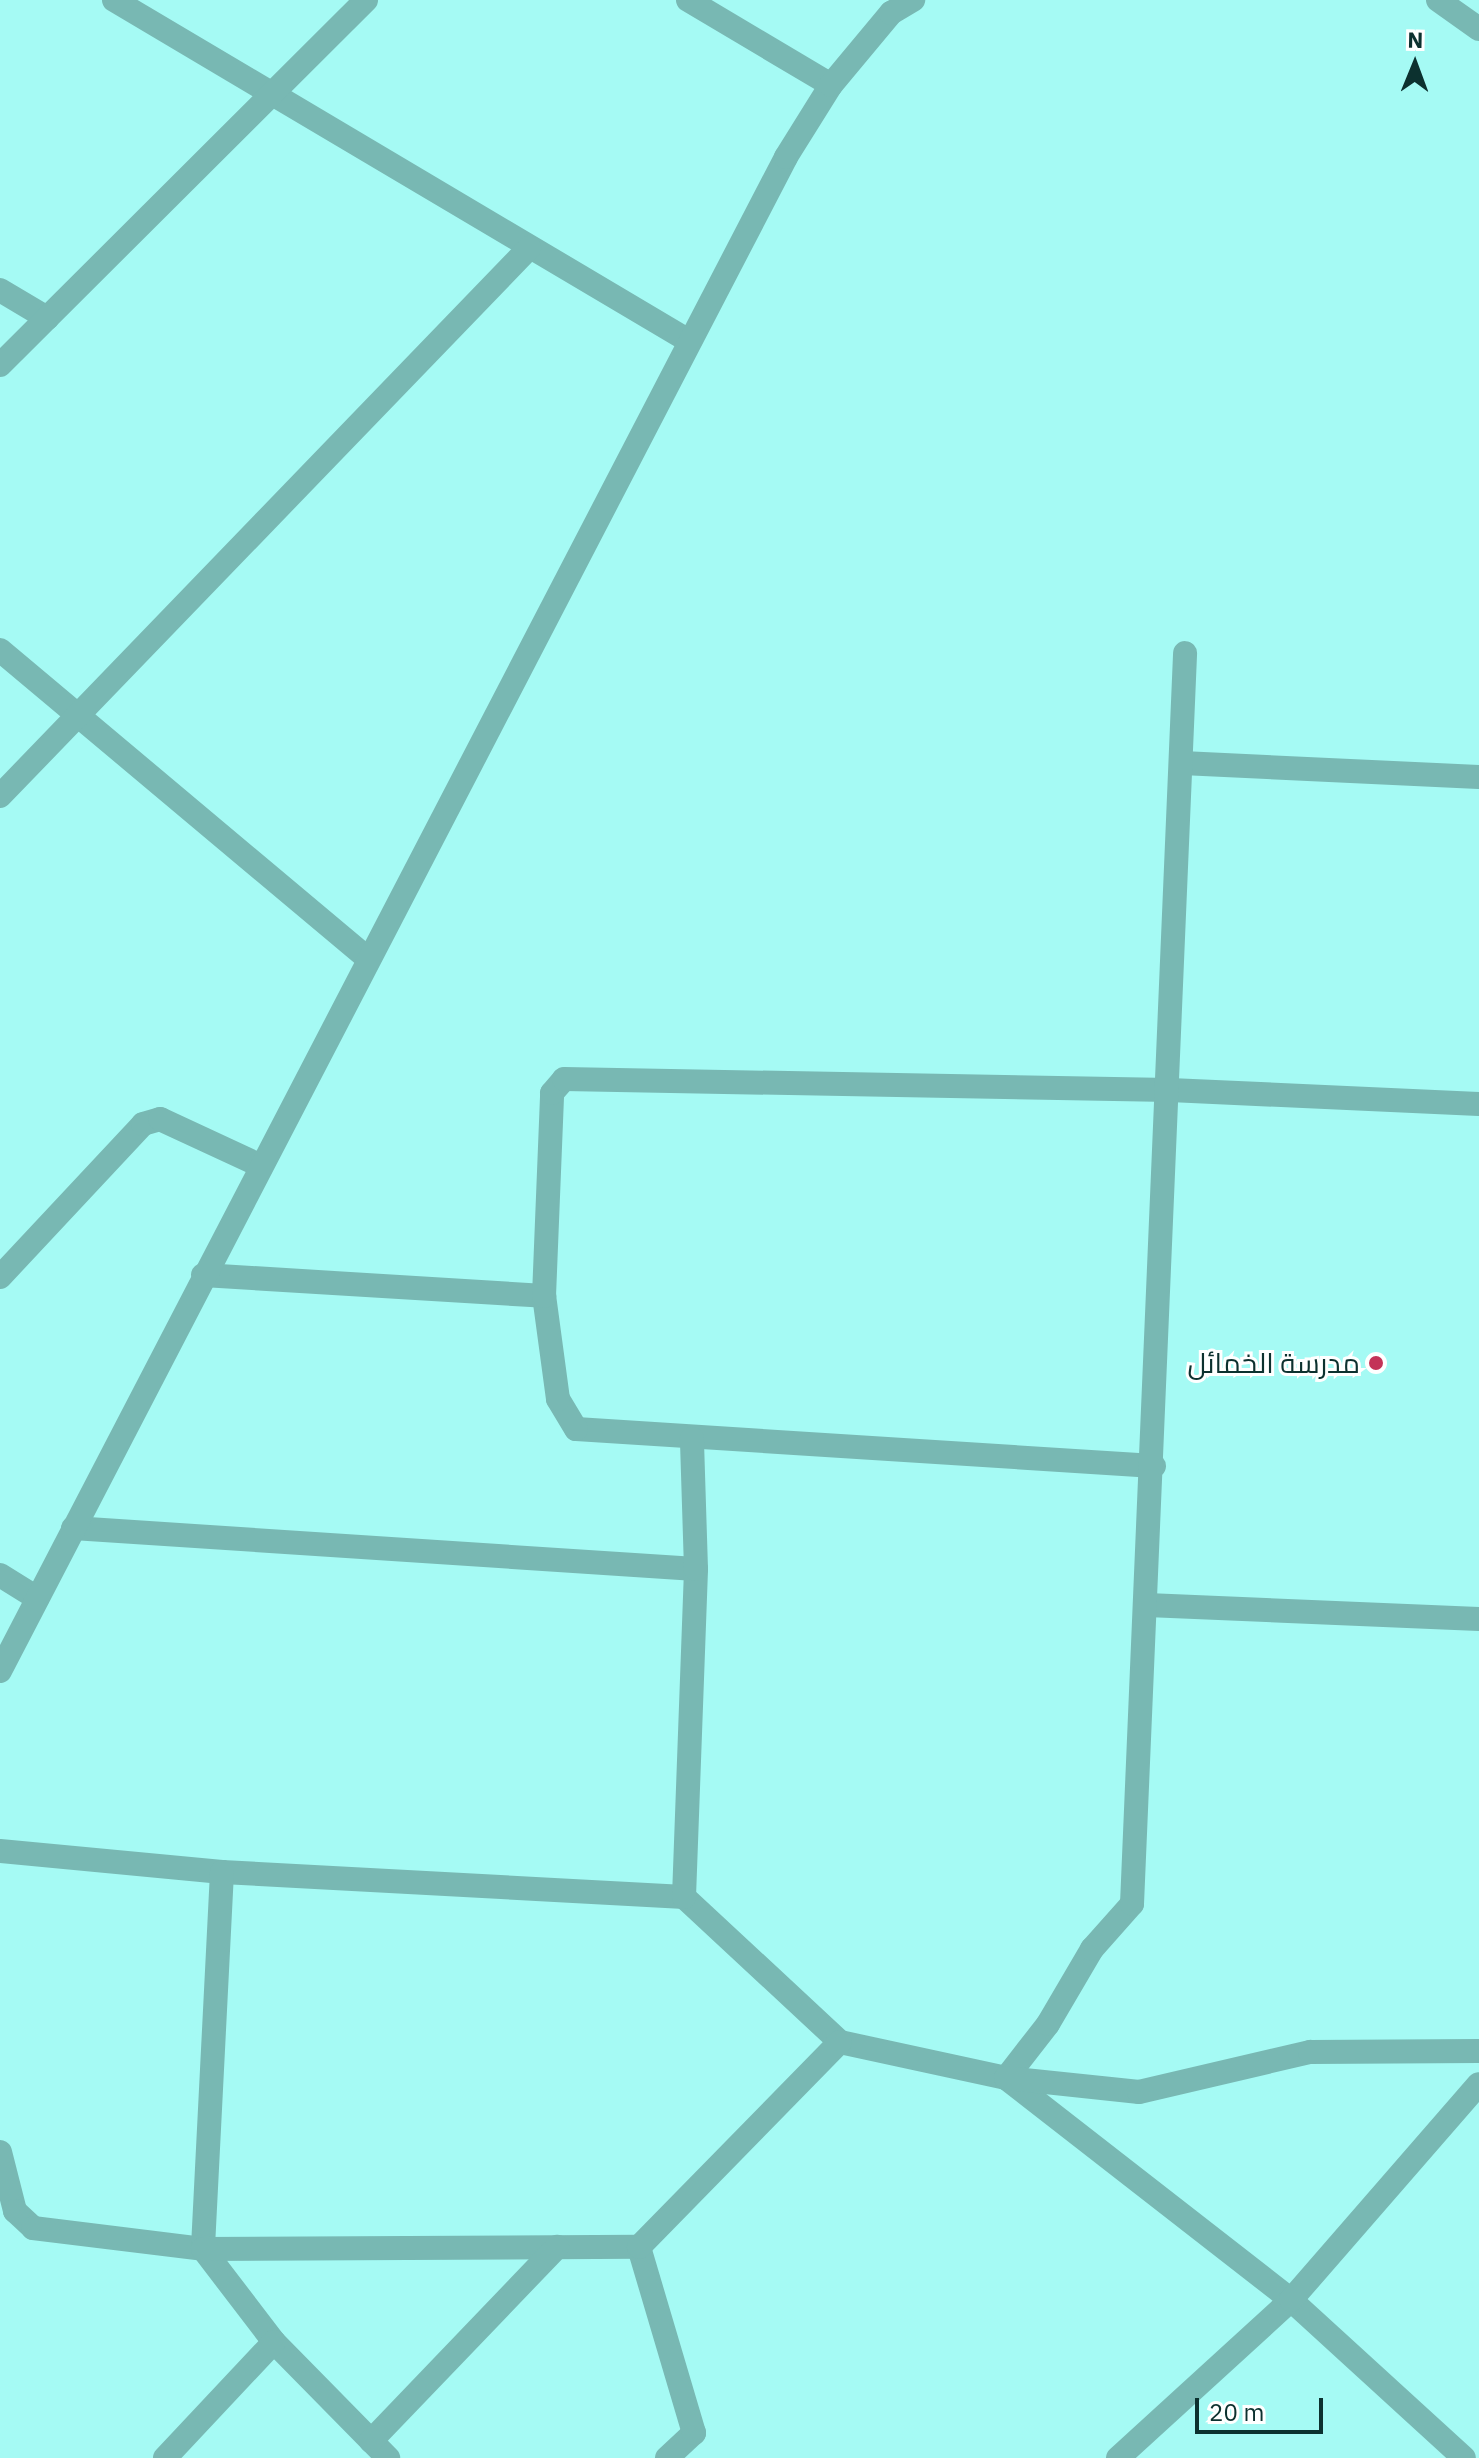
<!DOCTYPE html>
<meta charset="utf-8">
<style>
body{margin:0}
#map{position:relative;width:1479px;height:2458px;overflow:hidden;background:#a5faf4;font-family:"IBM Plex Sans",Cairo,sans-serif}
div>[style]{position:absolute}
.service>*{height:24px;margin:-12px;padding:0 12px;transform-origin:12px;border-radius:12px;background:#78b8b3}
.minor>*{height:24px;margin:-12px;padding:0 12px;transform-origin:12px;border-radius:12px;background:#78b8b3}
.dots>*{width:22px;height:22px;translate:-50% -50%;box-sizing:border-box;border:4px solid #fff;border-radius:50%}
span{translate:-50% -50%;white-space:nowrap;text-align:center;line-height:1.15;-webkit-text-stroke:6px #fff;paint-order:stroke}
.poi-label{font-size:28px;color:#0c312f}
.right{translate:-100% -50%;text-align:right}
.north{position:absolute;left:1375px;top:24px;width:80px;height:80px;-webkit-text-stroke:6px #fff;paint-order:stroke;rotate:1deg;font-size:22px;font-weight:700;line-height:32px;text-align:center;color:#0c312f}
.north::after{content:'';display:block;margin:auto;width:28px;height:36px;background:#0c312f;clip-path:polygon(50% 0,100% 100%,50% 72%,0 100%)}
.scale{position:absolute;left:1195px;top:2398px;width:128px;height:36px;box-sizing:border-box;border:4px solid #0c312f;border-top:0;padding-left:10px;font-size:24px;line-height:28px;white-space:nowrap;color:#0c312f;-webkit-text-stroke:6px #fff;paint-order:stroke}
</style>
<div id="map">
<div class="service">
<i style="left:0;top:2152px;width:61px;rotate:75.7deg"></i>
<i style="left:15px;top:2211px;width:25px;rotate:43deg"></i>
<i style="left:33px;top:2228px;width:171px;rotate:7deg"></i>
</div>
<div class="minor">
<i style="left:114px;top:0;width:669px;rotate:30.67deg"></i>
<i style="left:688px;top:0;width:166px;rotate:30.7deg"></i>
<i style="left:1438px;top:0;width:50px;rotate:35.3deg"></i>
<i style="left:0;top:290px;width:55px;rotate:30.8deg"></i>
<i style="left:0;top:365px;width:517px;rotate:-44.92deg"></i>
<i style="left:0;top:650px;width:481px;rotate:40deg"></i>
<i style="left:1182px;top:763px;width:297px;rotate:2.7deg"></i>
<i style="left:0;top:796px;width:762px;rotate:-46.01deg"></i>
<i style="left:203px;top:1275px;width:342px;rotate:3.5deg"></i>
<i style="left:0;top:1277px;width:209px;rotate:-46.9deg"></i>
<i style="left:143px;top:1124px;width:18px;rotate:-16deg"></i>
<i style="left:160px;top:1119px;width:109px;rotate:24.9deg"></i>
<i style="left:1154px;top:1466px;width:579px;rotate:-176.34deg"></i>
<i style="left:576px;top:1429px;width:35px;rotate:-121deg"></i>
<i style="left:558px;top:1399px;width:104px;rotate:-97.7deg"></i>
<i style="left:544px;top:1296px;width:203px;rotate:-87.7deg"></i>
<i style="left:552px;top:1093px;width:18px;rotate:-49deg"></i>
<i style="left:564px;top:1079px;width:606px;rotate:1.04deg"></i>
<i style="left:1170px;top:1090px;width:309px;rotate:2.6deg"></i>
<i style="left:73px;top:1528px;width:624px;rotate:3.77deg"></i>
<i style="left:0;top:1575px;width:44px;rotate:31.9deg"></i>
<i style="left:1147px;top:1605px;width:332px;rotate:2.4deg"></i>
<i style="left:0;top:1671px;width:1706px;rotate:-62.56deg"></i>
<i style="left:786px;top:157px;width:85px;rotate:-58deg"></i>
<i style="left:831px;top:85px;width:94px;rotate:-50.2deg"></i>
<i style="left:891px;top:13px;width:26px;rotate:-31deg"></i>
<i style="left:0;top:1851px;width:223px;rotate:5.4deg"></i>
<i style="left:222px;top:1872px;width:463px;rotate:3.1deg"></i>
<i style="left:684px;top:1897px;width:213px;rotate:42.9deg"></i>
<i style="left:840px;top:2042px;width:170px;rotate:12.2deg"></i>
<i style="left:1006px;top:2078px;width:361px;rotate:37.9deg"></i>
<i style="left:1291px;top:2300px;width:234px;rotate:42.4deg"></i>
<i style="left:222px;top:1872px;width:377px;rotate:92.9deg"></i>
<i style="left:203px;top:2249px;width:117px;rotate:52.6deg"></i>
<i style="left:274px;top:2342px;width:163px;rotate:45.5deg"></i>
<i style="left:684px;top:1897px;width:328px;rotate:-87.9deg"></i>
<i style="left:696px;top:1569px;width:130px;rotate:-91.8deg"></i>
<i style="left:1006px;top:2078px;width:68px;rotate:-52.1deg"></i>
<i style="left:1048px;top:2024px;width:87px;rotate:-59.6deg"></i>
<i style="left:1092px;top:1949px;width:60px;rotate:-48.4deg"></i>
<i style="left:1132px;top:1904px;width:1252px;rotate:-87.57deg"></i>
<i style="left:1006px;top:2078px;width:134px;rotate:6deg"></i>
<i style="left:1139px;top:2092px;width:176px;rotate:-13.2deg"></i>
<i style="left:1310px;top:2052px;width:169px;rotate:-0.3deg"></i>
<i style="left:203px;top:2249px;width:436px;rotate:-0.3deg"></i>
<i style="left:371px;top:2441px;width:269px;rotate:-46.2deg"></i>
<i style="left:165px;top:2458px;width:159px;rotate:-46.8deg"></i>
<i style="left:667px;top:2458px;width:37px;rotate:-43deg"></i>
<i style="left:694px;top:2433px;width:194px;rotate:-106.5deg"></i>
<i style="left:639px;top:2247px;width:287px;rotate:-45.6deg"></i>
<i style="left:1118px;top:2458px;width:234px;rotate:-42.4deg"></i>
<i style="left:1291px;top:2300px;width:286px;rotate:-49deg"></i>
</div>
<div class="dots">
<i style="left:1376px;top:1363px;background:#c33358"></i>
</div>
<div class="poi-label">
<span class="right" style="left:1360px;top:1363px">مدرسة الخمائل</span>
</div>
<div class="north">N</div>
<div class="scale">20 m</div>
</div>
